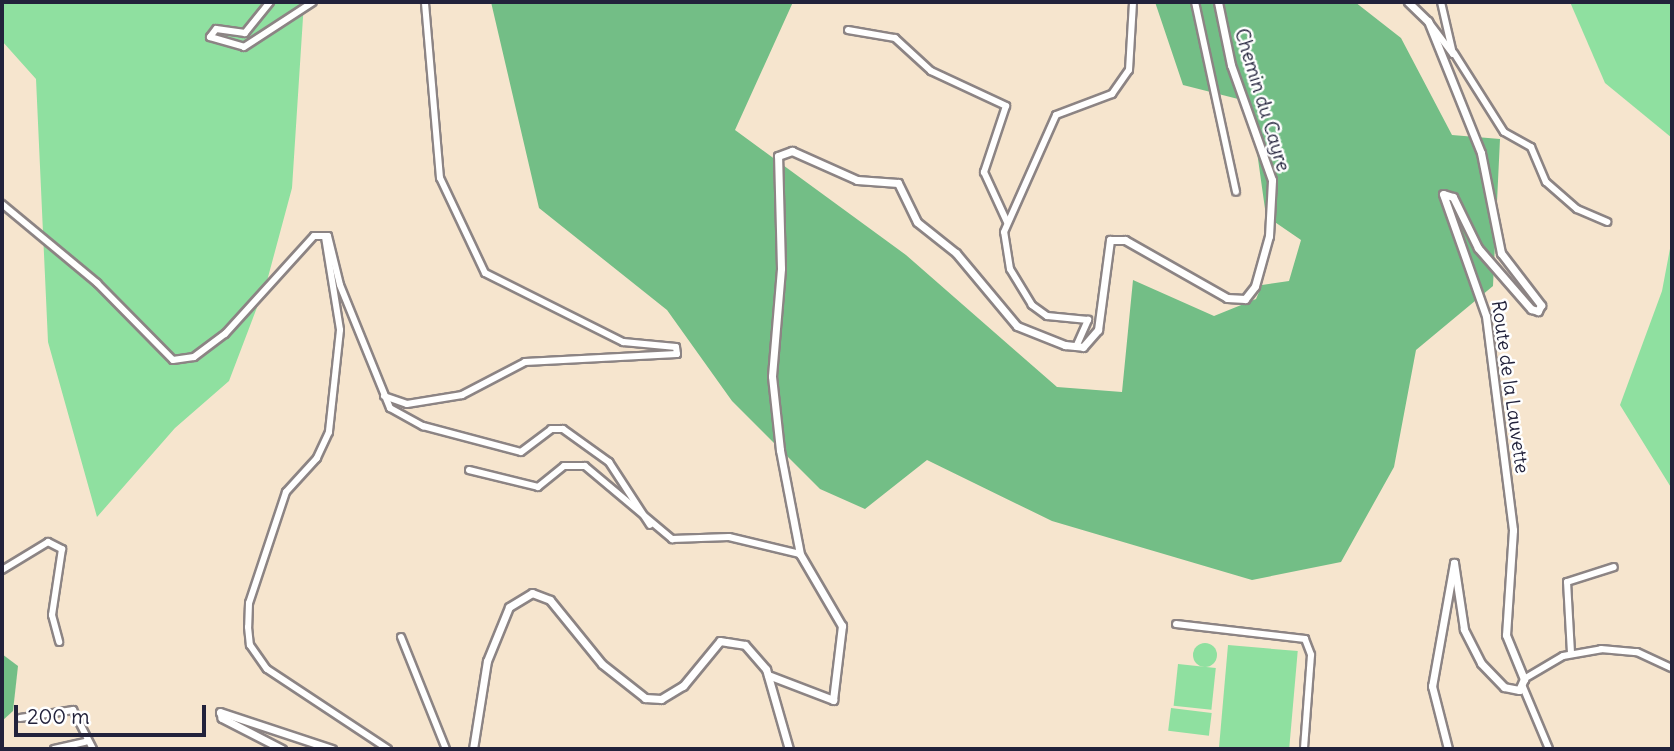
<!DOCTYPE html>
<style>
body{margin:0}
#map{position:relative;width:1674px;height:751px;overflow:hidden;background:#f6e5ce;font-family:Delius,sans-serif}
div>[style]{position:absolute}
.green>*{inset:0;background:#8fe0a0;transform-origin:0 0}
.round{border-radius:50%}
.forest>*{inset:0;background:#73be86}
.roads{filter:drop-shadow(2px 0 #8c8484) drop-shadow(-2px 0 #8c8484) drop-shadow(0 2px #8c8484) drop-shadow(0 -2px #8c8484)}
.minor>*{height:6px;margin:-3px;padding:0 3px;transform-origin:3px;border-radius:3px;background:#fff}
.tertiary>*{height:7px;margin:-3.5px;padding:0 3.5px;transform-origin:3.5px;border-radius:3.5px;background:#fff}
span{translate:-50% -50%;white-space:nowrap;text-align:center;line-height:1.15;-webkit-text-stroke:5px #fff;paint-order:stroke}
.street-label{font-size:19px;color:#22223b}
.frame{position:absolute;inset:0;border:4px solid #22223b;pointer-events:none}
.scale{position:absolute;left:14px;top:705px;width:192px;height:32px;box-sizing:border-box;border:4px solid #22223b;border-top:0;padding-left:9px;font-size:21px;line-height:24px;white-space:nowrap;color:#22223b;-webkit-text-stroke:5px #fff;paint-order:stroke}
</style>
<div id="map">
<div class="green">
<i style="clip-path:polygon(2px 2px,304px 2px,292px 188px,267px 281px,229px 381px,175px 428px,97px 517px,48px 342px,36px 79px,2px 41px)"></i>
<i style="clip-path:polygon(1570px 2px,1672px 2px,1672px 138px,1605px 83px)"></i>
<i style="clip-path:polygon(1672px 238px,1672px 489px,1620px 405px,1662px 291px)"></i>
<i class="round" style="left:1193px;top:643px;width:24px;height:24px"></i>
<i style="left:1228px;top:645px;width:70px;height:104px;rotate:5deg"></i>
<i style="left:1178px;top:664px;width:38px;height:42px;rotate:6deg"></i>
<i style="left:1171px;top:708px;width:41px;height:23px;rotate:7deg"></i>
</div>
<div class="forest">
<i style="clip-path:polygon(491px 2px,793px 2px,735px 130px,906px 255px,1057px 387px,1122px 392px,1133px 280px,1214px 316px,1256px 299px,1262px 285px,1289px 281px,1301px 240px,1266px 216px,1250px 102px,1183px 85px,1155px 2px,1355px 2px,1401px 38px,1452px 135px,1500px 139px,1493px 286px,1416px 350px,1394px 467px,1341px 562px,1252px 580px,1052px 521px,927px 460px,865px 509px,820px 489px,732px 401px,667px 310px,539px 208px)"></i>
<i style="clip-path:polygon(2px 654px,18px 666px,13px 711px,2px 721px)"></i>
</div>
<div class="roads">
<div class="minor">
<i style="left:270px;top:2px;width:40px;rotate:129deg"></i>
<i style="left:245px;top:33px;width:29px;rotate:-172deg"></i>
<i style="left:216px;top:29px;width:10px;rotate:127deg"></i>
<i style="left:210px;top:37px;width:35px;rotate:16deg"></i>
<i style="left:244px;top:47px;width:82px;rotate:-33.1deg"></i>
<i style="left:1195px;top:2px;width:194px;rotate:77.8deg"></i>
<i style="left:1428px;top:21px;width:41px;rotate:52.9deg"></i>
<i style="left:1453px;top:54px;width:53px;rotate:-103deg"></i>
<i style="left:848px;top:30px;width:48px;rotate:9.7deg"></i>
<i style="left:895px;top:38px;width:49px;rotate:42.5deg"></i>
<i style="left:931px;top:71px;width:83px;rotate:25deg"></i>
<i style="left:1006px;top:106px;width:70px;rotate:108.4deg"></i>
<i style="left:984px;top:172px;width:55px;rotate:65.3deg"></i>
<i style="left:1454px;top:53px;width:93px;rotate:57.7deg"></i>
<i style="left:1504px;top:132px;width:31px;rotate:29deg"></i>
<i style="left:1531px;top:147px;width:38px;rotate:67deg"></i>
<i style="left:1546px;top:182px;width:41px;rotate:41.1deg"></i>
<i style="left:1577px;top:209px;width:33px;rotate:23deg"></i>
<i style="left:2px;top:204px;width:124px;rotate:39.7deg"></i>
<i style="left:97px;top:283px;width:108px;rotate:45.4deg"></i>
<i style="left:173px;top:360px;width:21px;rotate:-8deg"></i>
<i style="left:194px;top:357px;width:39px;rotate:-37deg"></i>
<i style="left:225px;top:334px;width:132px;rotate:-47.8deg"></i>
<i style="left:314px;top:236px;width:14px"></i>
<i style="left:328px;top:236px;width:50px;rotate:76.2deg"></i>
<i style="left:340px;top:285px;width:133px;rotate:67.9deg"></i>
<i style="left:390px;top:408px;width:38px;rotate:29deg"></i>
<i style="left:423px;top:426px;width:101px;rotate:14.9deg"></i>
<i style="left:521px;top:452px;width:38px;rotate:-37deg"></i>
<i style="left:551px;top:429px;width:12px"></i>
<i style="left:563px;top:429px;width:57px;rotate:35.7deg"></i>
<i style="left:609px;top:462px;width:75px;rotate:56.9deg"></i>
<i style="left:325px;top:237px;width:94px;rotate:80.8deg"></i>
<i style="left:340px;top:330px;width:103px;rotate:96.2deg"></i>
<i style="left:329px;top:432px;width:29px;rotate:115deg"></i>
<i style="left:317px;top:458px;width:46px;rotate:132.4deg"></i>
<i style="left:286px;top:492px;width:117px;rotate:108.4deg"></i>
<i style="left:249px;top:603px;width:24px;rotate:92deg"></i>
<i style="left:248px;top:627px;width:18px;rotate:84deg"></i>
<i style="left:250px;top:645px;width:29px;rotate:55deg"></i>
<i style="left:267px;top:669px;width:145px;rotate:33.5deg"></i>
<i style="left:1076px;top:347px;width:30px;rotate:-66deg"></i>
<i style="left:1088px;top:320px;width:41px;rotate:-174.4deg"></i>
<i style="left:1047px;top:316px;width:19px;rotate:-144deg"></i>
<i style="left:1032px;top:305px;width:42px;rotate:-121.4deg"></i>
<i style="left:1010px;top:269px;width:37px;rotate:-99deg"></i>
<i style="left:1004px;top:232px;width:128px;rotate:-66deg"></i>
<i style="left:1056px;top:115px;width:60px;rotate:-20.6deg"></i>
<i style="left:1112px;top:94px;width:29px;rotate:-55deg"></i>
<i style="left:1129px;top:70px;width:68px;rotate:-86.6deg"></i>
<i style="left:384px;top:396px;width:24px;rotate:19deg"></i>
<i style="left:407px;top:404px;width:56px;rotate:-9.3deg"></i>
<i style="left:462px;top:395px;width:71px;rotate:-27.6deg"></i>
<i style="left:525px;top:362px;width:152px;rotate:-3deg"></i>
<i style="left:677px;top:354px;width:7px;rotate:-98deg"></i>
<i style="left:676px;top:347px;width:53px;rotate:-174.6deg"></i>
<i style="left:623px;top:342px;width:154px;rotate:-153.4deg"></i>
<i style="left:485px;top:273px;width:105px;rotate:-115.3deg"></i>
<i style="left:440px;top:178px;width:177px;rotate:-94.9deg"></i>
<i style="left:469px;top:470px;width:71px;rotate:13.8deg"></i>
<i style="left:538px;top:487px;width:33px;rotate:-39deg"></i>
<i style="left:564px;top:466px;width:21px"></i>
<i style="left:585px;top:466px;width:114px;rotate:40deg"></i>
<i style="left:672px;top:539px;width:57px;rotate:-2deg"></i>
<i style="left:729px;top:537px;width:73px;rotate:13.5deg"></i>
<i style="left:2px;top:570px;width:54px;rotate:-31.3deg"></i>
<i style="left:48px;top:542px;width:16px;rotate:27deg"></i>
<i style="left:62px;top:549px;width:67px;rotate:98.6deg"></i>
<i style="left:52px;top:615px;width:28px;rotate:75deg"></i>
<i style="left:1176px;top:624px;width:130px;rotate:6.6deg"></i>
<i style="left:1305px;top:639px;width:17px;rotate:69deg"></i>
<i style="left:1311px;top:655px;width:94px;rotate:94.3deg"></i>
<i style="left:401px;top:637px;width:121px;rotate:68.1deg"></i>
<i style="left:1571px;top:653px;width:71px;rotate:-93.2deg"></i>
<i style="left:1567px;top:582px;width:49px;rotate:-17.7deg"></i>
<i style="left:1524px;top:679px;width:45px;rotate:-30.5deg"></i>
<i style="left:1563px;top:656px;width:39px;rotate:-10deg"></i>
<i style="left:1601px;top:649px;width:36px;rotate:5deg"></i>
<i style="left:1637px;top:652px;width:38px;rotate:25deg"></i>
<i style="left:1523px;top:687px;width:67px;rotate:67.2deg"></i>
<i style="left:20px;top:718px;width:54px;rotate:-8.6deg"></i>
<i style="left:73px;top:710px;width:44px;rotate:62.9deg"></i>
<i style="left:54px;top:749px;width:32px;rotate:-13deg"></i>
</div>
<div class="tertiary">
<i style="left:1408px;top:2px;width:28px;rotate:44deg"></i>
<i style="left:1428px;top:21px;width:142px;rotate:68.1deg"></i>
<i style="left:1481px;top:153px;width:102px;rotate:78.7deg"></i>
<i style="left:1501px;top:253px;width:66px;rotate:52.4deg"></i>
<i style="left:1541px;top:305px;width:7px;rotate:117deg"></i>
<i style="left:1538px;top:311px;width:7px;rotate:-164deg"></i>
<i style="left:1531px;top:309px;width:81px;rotate:-131deg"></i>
<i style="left:1478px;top:248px;width:57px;rotate:-116.1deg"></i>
<i style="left:1453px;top:197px;width:10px;rotate:-163deg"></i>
<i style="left:1443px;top:194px;width:129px;rotate:70.6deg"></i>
<i style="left:1486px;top:316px;width:216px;rotate:82.8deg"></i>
<i style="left:1513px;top:530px;width:105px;rotate:93.8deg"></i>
<i style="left:1506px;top:635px;width:48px;rotate:67.8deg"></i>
<i style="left:1524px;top:679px;width:12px;rotate:114deg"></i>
<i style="left:1519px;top:690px;width:15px;rotate:-169deg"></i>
<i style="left:1504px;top:687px;width:33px;rotate:-134deg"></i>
<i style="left:1481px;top:663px;width:38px;rotate:-117deg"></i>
<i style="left:1464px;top:629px;width:67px;rotate:-98.6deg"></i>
<i style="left:1454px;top:563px;width:125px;rotate:100.1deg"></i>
<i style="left:1432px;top:686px;width:65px;rotate:75.7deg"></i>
<i style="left:768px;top:675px;width:70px;rotate:21deg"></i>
<i style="left:833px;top:700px;width:75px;rotate:-83.1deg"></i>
<i style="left:842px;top:626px;width:83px;rotate:-120.3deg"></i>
<i style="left:800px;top:554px;width:106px;rotate:-100.9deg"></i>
<i style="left:780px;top:450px;width:74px;rotate:-96.2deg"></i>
<i style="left:772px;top:376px;width:108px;rotate:-85.2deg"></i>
<i style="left:781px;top:268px;width:112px;rotate:-91.5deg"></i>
<i style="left:778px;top:156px;width:15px;rotate:-20deg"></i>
<i style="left:792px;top:151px;width:71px;rotate:24deg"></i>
<i style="left:857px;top:180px;width:41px;rotate:4.2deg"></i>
<i style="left:898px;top:183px;width:43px;rotate:64deg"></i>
<i style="left:917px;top:222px;width:50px;rotate:38.5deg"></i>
<i style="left:956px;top:253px;width:95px;rotate:50.1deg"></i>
<i style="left:1017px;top:326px;width:52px;rotate:21.6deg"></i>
<i style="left:1065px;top:345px;width:18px;rotate:6deg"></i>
<i style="left:1083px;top:347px;width:23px;rotate:-49deg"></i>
<i style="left:1098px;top:330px;width:91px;rotate:-82.4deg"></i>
<i style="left:1110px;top:240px;width:15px"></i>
<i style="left:1125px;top:240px;width:117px;rotate:29.6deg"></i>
<i style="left:1227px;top:298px;width:18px;rotate:3deg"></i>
<i style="left:1245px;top:299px;width:16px;rotate:-52deg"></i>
<i style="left:1255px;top:286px;width:52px;rotate:-74.4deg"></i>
<i style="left:1269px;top:236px;width:56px;rotate:-86.9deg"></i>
<i style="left:1272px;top:180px;width:122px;rotate:-109.6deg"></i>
<i style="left:1231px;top:65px;width:64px;rotate:-101.7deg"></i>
<i style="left:282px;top:749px;width:68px;rotate:-152.7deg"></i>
<i style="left:222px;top:718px;width:6px;rotate:-108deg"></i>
<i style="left:220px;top:712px;width:118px;rotate:18.3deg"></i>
<i style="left:473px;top:749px;width:89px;rotate:-81deg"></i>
<i style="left:487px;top:661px;width:58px;rotate:-67.8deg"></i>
<i style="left:509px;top:607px;width:27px;rotate:-31deg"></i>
<i style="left:532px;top:593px;width:19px;rotate:21deg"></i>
<i style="left:550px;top:600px;width:82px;rotate:50.9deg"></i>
<i style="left:602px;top:664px;width:55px;rotate:38.3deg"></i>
<i style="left:645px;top:698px;width:16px;rotate:4deg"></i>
<i style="left:661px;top:699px;width:26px;rotate:-31deg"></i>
<i style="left:683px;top:686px;width:58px;rotate:-50.6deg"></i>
<i style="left:720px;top:641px;width:25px;rotate:9deg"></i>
<i style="left:745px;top:645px;width:32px;rotate:49deg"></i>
<i style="left:766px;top:669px;width:83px;rotate:74deg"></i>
</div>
</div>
<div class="street-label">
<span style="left:1262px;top:100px;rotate:73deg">Chemin du Cayre</span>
<span style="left:1510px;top:387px;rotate:82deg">Route de la Lauvette</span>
</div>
<div class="frame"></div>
<div class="scale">200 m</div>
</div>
